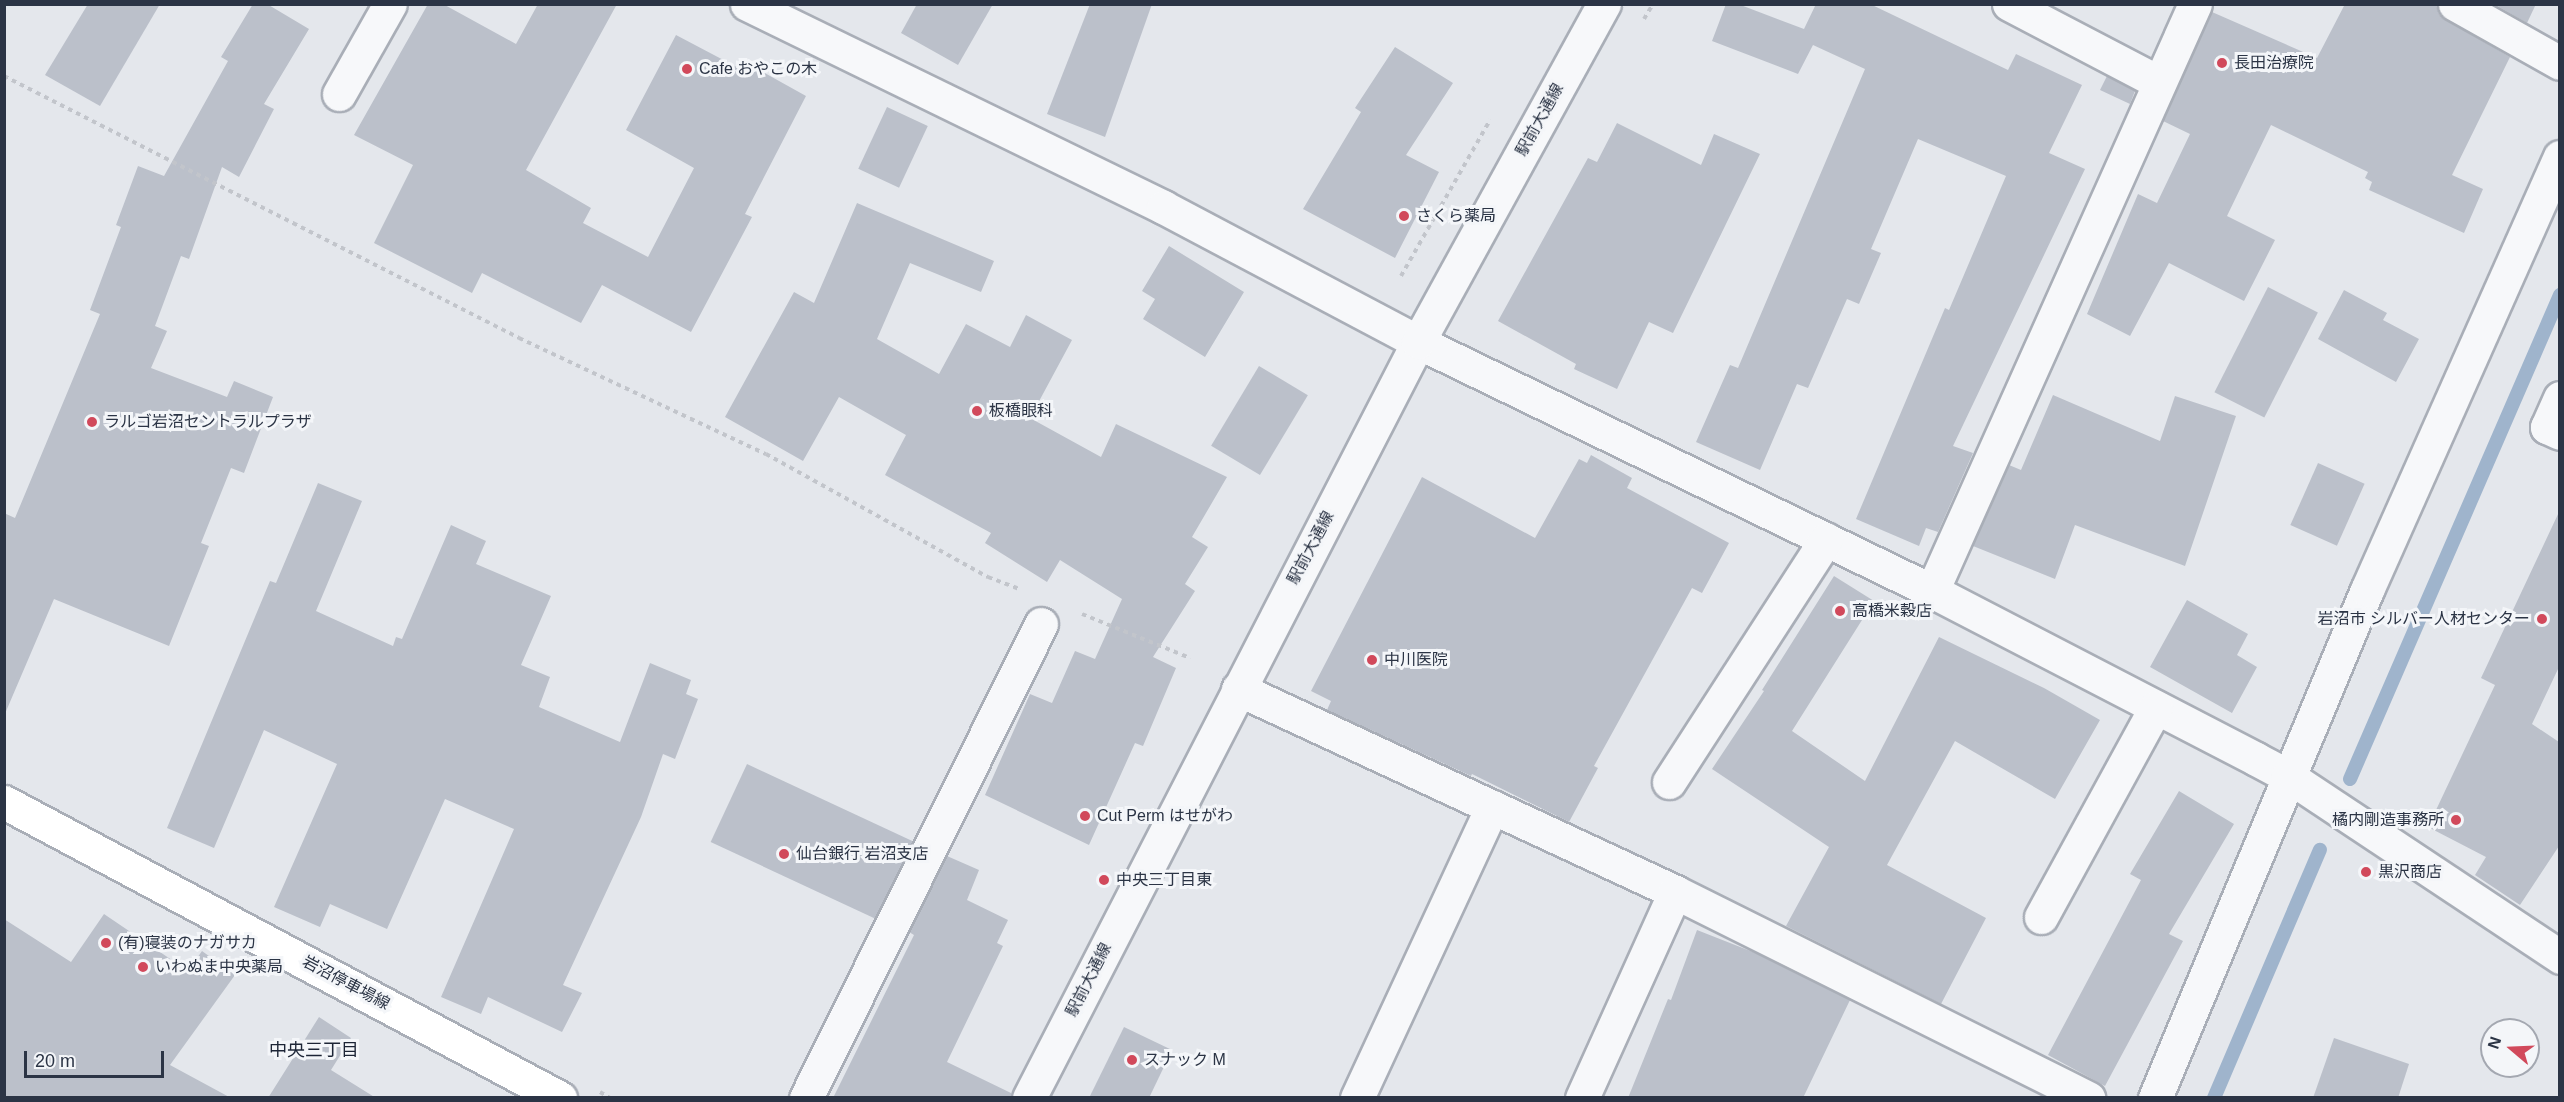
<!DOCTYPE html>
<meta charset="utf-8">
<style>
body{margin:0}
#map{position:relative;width:2564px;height:1102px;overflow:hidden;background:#e4e7ec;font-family:Helvetica,"Noto Sans JP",sans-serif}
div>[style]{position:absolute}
.stream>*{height:14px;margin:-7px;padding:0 7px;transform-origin:7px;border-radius:7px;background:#9fb4cc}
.building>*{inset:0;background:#bbc0ca;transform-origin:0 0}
.path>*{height:4px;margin-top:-2px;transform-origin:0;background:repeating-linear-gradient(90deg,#c2c5cb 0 4.5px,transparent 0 9px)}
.roads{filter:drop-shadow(2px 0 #a9aeb7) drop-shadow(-2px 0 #a9aeb7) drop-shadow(0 2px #a9aeb7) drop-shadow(0 -2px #a9aeb7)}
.minor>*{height:33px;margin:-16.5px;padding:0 16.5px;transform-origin:16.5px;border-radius:16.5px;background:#f7f8fa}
.major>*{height:33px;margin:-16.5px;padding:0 16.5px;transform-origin:16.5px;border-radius:16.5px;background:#fff}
.dots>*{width:16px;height:16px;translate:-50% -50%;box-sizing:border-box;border:3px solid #f4f6f9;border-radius:50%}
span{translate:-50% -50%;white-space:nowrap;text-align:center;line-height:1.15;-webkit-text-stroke:6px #f4f6f9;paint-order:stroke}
.poi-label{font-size:16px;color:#2b3445}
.left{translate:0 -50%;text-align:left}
.right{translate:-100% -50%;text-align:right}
.street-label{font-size:16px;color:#2b3445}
.neighbourhood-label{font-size:18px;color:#1d2536}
.frame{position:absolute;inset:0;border:6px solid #2b3445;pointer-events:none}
.north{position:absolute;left:2480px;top:1018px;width:60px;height:60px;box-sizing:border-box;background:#f4f6f9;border:2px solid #a4a8b1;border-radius:50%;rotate:289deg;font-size:16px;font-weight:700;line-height:24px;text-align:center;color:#2b3445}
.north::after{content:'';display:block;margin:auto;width:21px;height:27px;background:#d1495b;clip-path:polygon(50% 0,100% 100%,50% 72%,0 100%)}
.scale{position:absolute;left:24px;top:1051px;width:140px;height:27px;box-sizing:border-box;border:3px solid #2b3445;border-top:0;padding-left:8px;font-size:18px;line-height:21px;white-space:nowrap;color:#2b3445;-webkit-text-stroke:4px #f4f6f9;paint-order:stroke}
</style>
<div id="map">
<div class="stream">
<i style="left:2350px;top:779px;width:528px;rotate:-66.54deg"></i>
<i style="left:2214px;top:1098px;width:270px;rotate:-66.9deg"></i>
</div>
<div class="building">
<i style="clip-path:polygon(88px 4px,160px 4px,100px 106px,45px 75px)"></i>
<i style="clip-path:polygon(253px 4px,267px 4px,309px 29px,264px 104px,274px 109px,239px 177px,222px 167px,189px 259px,181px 256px,155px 326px,167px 331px,151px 368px,227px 397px,234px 381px,273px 397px,244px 473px,231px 468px,201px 543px,209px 546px,169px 646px,54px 599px,4px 716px,4px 513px,15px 518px,100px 314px,90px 310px,121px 227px,116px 225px,138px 166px,164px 176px,228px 61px,221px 57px)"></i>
<i style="clip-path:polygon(428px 4px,443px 4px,516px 44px,538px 4px,617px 4px,526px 170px,591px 208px,583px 223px,648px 257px,694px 168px,626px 130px,676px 35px,750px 74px,754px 67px,806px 96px,745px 214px,752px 217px,691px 332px,602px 285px,581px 323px,482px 273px,472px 293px,374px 243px,413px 165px,354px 135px)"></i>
<i style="clip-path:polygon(917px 4px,993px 4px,958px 65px,901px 33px)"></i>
<i style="clip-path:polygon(1090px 4px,1152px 4px,1105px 137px,1047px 114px)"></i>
<i style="clip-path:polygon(1726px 4px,1738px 4px,1804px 29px,1816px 4px,1870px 4px,2008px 70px,2016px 54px,2082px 85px,2049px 153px,2085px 169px,1953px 446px,1973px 453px,1938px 532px,1926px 528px,1919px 546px,1856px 519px,1945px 308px,1949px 310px,2006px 176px,1918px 139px,1871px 249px,1881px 253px,1859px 304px,1847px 299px,1808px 388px,1797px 384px,1760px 470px,1696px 442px,1730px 365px,1738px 368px,1865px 69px,1813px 45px,1798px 74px,1712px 41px)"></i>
<i style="clip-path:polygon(2345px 4px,2436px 4px,2439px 14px,2446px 20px,2510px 57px,2452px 175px,2483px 189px,2464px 233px,2369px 190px,2372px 182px,2365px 178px,2368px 172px,2271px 125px,2227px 216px,2275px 240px,2244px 301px,2169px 263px,2130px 336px,2087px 314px,2138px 194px,2157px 203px,2190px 134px,2163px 121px,2212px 12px,2317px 58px)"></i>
<i style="clip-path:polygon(2494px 4px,2536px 4px,2527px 23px)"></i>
<i style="clip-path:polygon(1395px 47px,1453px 83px,1406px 155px,1439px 172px,1395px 258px,1303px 209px,1361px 112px,1355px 108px)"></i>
<i style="clip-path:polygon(2107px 76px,2135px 91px,2130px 104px,2100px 90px)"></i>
<i style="left:887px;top:107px;width:45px;height:68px;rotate:25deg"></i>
<i style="clip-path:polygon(1617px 123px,1701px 165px,1714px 134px,1760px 154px,1673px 333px,1649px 322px,1617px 389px,1574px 369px,1576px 364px,1498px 321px,1588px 158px,1597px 162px)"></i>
<i style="clip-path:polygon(857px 203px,994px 261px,981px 292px,910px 263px,877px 339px,939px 374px,966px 324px,1010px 347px,1026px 315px,1072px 340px,1030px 418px,1101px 457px,1116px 424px,1227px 477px,1192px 537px,1208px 547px,1185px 584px,1195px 591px,1153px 657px,1176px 668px,1143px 746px,1135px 743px,1089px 845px,985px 795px,1030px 694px,1052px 703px,1075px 651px,1095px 659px,1122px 599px,1060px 560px,1047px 582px,985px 543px,991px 533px,885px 475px,906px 435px,839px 397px,803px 461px,725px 417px,794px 292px,814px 303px)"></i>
<i style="clip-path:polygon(1169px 246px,1244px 292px,1205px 357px,1143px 319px,1155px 299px,1142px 291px)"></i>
<i style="left:2268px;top:287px;width:56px;height:118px;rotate:27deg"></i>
<i style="clip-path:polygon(2344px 290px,2387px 313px,2383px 320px,2419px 339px,2396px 382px,2318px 339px)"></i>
<i style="left:1259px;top:366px;width:57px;height:93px;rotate:31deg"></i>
<i style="clip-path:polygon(2053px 395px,2160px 441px,2175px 396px,2236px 416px,2185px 566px,2075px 525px,2055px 579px,1973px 546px,2009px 465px,2021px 470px)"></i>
<i style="clip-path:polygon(1591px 455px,1632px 478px,1627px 488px,1729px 543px,1702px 593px,1692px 588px,1594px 766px,1598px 768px,1569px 822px,1472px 774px,1471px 776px,1327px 710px,1331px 701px,1311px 691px,1422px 477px,1535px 538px,1579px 459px,1587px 463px)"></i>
<i style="left:2318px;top:463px;width:51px;height:68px;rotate:24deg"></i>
<i style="clip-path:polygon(318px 483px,362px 501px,316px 611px,393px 646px,396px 637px,402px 639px,451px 525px,486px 541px,476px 564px,551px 596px,521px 665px,550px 677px,539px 707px,620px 742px,650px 663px,691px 680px,686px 694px,698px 699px,675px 759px,663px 754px,641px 817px,563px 985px,582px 993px,562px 1032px,488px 997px,481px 1014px,441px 997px,514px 829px,445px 799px,387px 929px,330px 904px,320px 927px,274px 907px,337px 764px,264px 730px,214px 848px,167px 828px,270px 581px,276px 583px)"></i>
<i style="clip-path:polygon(2559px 512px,2559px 667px,2532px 724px,2559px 742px,2559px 846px,2520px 905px,2475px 875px,2486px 857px,2428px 827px,2495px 685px,2481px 678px)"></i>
<i style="clip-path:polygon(1834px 576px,1874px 601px,1792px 731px,1865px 781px,1939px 637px,2044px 688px,2100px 720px,2055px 799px,1955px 741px,1887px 865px,1986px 918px,1941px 1004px,1786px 926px,1829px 847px,1712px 769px,1764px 691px,1762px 690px)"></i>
<i style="clip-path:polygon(2187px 600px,2248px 634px,2237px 655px,2257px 667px,2232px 713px,2150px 667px)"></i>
<i style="left:747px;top:764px;width:183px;height:86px;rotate:25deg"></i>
<i style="clip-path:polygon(2179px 791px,2234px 824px,2169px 934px,2183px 941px,2105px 1086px,2048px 1055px,2141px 880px,2130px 874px)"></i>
<i style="clip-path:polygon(947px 856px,979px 870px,967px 900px,1008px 920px,997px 943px,1003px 946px,947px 1062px,1011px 1093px,1011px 1098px,833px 1098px,914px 935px,909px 932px)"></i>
<i style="clip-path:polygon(104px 914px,188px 971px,202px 951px,235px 975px,170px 1065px,231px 1098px,4px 1098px,4px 919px,71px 962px)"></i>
<i style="clip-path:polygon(1697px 930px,1758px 954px,1850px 1000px,1803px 1098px,1628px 1098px,1668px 999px,1671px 1000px)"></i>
<i style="clip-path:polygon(319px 1017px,351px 1038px,331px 1070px,376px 1098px,268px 1098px)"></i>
<i style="clip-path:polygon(1124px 1027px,1172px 1050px,1149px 1098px,1089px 1098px)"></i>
<i style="clip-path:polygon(2334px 1038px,2409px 1064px,2398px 1098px,2313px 1098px)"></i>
</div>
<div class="path">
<i style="left:1644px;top:19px;width:17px;rotate:-59deg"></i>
<i style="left:4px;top:76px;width:578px;rotate:26.96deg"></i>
<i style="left:519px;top:338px;width:273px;rotate:25.2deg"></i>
<i style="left:766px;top:454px;width:254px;rotate:29deg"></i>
<i style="left:988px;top:577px;width:33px;rotate:21deg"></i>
<i style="left:1401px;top:276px;width:180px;rotate:-60.3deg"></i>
<i style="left:1082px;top:614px;width:117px;rotate:22.2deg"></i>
<i style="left:600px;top:1092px;width:12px;rotate:31deg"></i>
</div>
<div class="roads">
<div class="minor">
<i style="left:747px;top:4px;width:463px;rotate:26deg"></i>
<i style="left:1163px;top:207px;width:289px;rotate:27.9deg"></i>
<i style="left:1418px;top:342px;width:571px;rotate:25.85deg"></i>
<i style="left:1932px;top:591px;width:365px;rotate:27.4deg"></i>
<i style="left:2256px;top:759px;width:36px;rotate:28deg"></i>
<i style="left:2288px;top:776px;width:327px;rotate:33.6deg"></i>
<i style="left:2009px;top:4px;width:168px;rotate:27.6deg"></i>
<i style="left:2455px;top:4px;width:120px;rotate:29.3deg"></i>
<i style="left:339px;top:94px;width:103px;rotate:-60.5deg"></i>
<i style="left:2560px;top:398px;width:32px;rotate:114deg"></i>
<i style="left:2547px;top:427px;width:14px;rotate:25deg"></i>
<i style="left:1932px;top:591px;width:643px;rotate:-65.87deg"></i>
<i style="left:1238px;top:689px;width:482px;rotate:24.9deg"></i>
<i style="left:1675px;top:892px;width:462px;rotate:26.5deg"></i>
<i style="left:1669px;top:782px;width:289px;rotate:-57.1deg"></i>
<i style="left:2041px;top:917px;width:239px;rotate:-61.3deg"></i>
<i style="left:806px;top:1098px;width:529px;rotate:-63.63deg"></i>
<i style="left:1029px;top:1098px;width:850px;rotate:-62.77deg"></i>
<i style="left:1418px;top:342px;width:386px;rotate:-61.2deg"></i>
<i style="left:1357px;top:1098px;width:321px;rotate:-65.1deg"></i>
<i style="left:1582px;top:1098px;width:226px;rotate:-65.7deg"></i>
<i style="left:2155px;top:1098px;width:550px;rotate:-67.35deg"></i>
<i style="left:2367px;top:590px;width:474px;rotate:-66deg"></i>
</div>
<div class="major">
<i style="left:4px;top:802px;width:630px;rotate:28.03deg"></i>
</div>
</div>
<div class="dots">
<i style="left:2222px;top:63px;background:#d1495b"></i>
<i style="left:687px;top:69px;background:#d1495b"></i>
<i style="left:1404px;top:216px;background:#d1495b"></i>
<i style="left:977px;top:411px;background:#d1495b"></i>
<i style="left:92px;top:422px;background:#d1495b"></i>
<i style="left:1840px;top:611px;background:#d1495b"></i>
<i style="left:2542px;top:619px;background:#d1495b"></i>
<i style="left:1372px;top:660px;background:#d1495b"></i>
<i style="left:1085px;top:816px;background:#d1495b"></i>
<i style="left:2456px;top:820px;background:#d1495b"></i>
<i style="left:784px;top:854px;background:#d1495b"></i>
<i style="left:2366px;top:872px;background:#d1495b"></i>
<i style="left:1104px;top:880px;background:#d1495b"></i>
<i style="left:106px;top:943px;background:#d1495b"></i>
<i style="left:143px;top:967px;background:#d1495b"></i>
<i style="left:1132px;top:1060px;background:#d1495b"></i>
</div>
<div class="poi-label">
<span class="left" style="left:2234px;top:63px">長田治療院</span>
<span class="left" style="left:699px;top:69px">Cafe おやこの木</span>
<span class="left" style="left:1416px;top:216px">さくら薬局</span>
<span class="left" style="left:989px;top:411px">板橋眼科</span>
<span class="left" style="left:104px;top:422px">ラルゴ岩沼セントラルプラザ</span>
<span class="left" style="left:1852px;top:611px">高橋米穀店</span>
<span class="right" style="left:2530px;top:619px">岩沼市 シルバー人材センター</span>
<span class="left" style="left:1384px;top:660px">中川医院</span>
<span class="left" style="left:1097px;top:816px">Cut Perm はせがわ</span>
<span class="right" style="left:2444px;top:820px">橘内剛造事務所</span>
<span class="left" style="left:796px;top:854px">仙台銀行 岩沼支店</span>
<span class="left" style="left:2378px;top:872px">黒沢商店</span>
<span class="left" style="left:1116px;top:880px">中央三丁目東</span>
<span class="left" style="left:118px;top:943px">(有)寝装のナガサカ</span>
<span class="left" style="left:155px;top:967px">いわぬま中央薬局</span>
<span class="left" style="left:1144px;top:1060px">スナック M</span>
</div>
<div class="street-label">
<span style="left:1540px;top:120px;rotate:-61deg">駅前大通線</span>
<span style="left:1311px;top:548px;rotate:-62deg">駅前大通線</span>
<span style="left:1089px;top:980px;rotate:-63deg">駅前大通線</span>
<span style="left:346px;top:983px;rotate:28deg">岩沼停車場線</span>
</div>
<div class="neighbourhood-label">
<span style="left:314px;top:1050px">中央三丁目</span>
</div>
<div class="frame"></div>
<div class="north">N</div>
<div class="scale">20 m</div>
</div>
